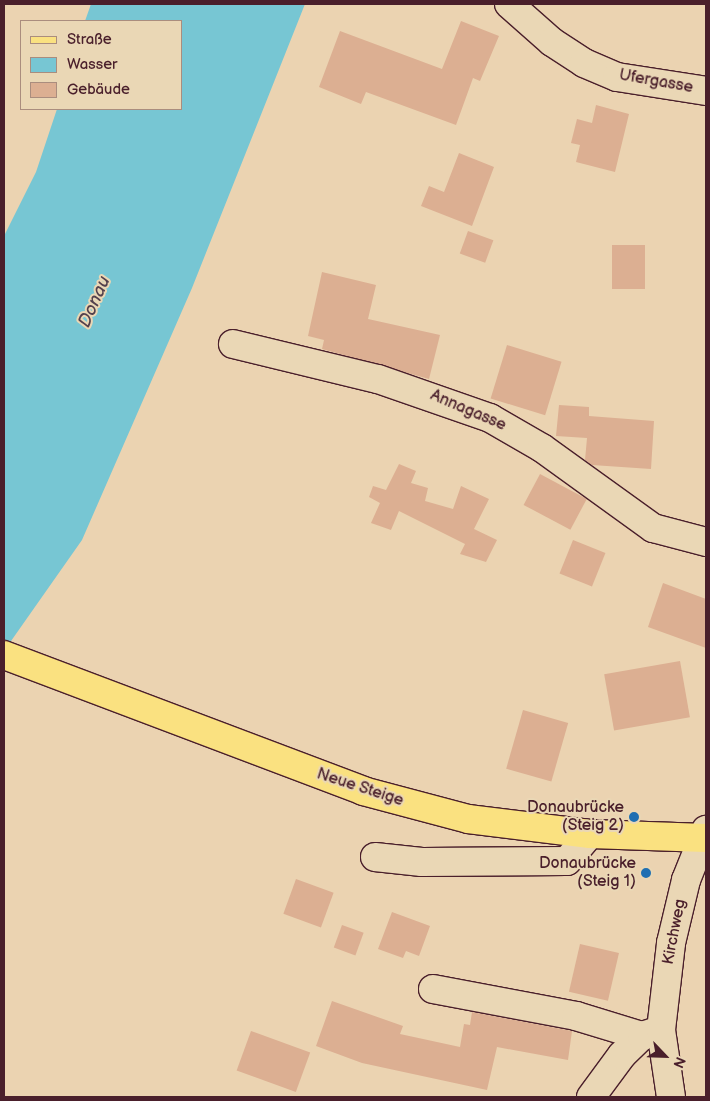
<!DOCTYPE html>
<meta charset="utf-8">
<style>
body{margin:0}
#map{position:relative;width:710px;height:1101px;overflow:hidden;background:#ebd3b1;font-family:"Balsamiq Sans",sans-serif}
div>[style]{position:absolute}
.water>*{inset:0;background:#77c6d3}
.building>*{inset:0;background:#dcaf92;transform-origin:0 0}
.roads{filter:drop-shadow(1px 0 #4a1f2b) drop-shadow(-1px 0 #4a1f2b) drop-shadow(0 1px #4a1f2b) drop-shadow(0 -1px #4a1f2b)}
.minor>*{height:28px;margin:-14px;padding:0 14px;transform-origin:14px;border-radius:14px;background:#ead7b5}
.major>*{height:28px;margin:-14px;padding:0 14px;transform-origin:14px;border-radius:14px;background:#fae180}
.dots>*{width:14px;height:14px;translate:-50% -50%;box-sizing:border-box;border:2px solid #ead7b5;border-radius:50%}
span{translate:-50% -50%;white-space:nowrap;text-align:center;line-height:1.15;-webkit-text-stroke:4px #ead7b5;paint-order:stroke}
.street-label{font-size:16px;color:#4a1f2b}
.poi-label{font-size:16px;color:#4a1f2b}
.right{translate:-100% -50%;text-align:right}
.water-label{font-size:18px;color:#53404d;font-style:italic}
.frame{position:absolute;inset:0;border:5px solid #4a1f2b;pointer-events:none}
.legend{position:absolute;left:20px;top:20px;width:162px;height:90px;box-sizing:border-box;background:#ead7b5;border:1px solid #aa8d7e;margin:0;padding:6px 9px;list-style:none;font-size:15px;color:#4a1f2b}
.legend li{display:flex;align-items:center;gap:10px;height:25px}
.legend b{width:25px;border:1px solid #aa8d7e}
.north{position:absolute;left:640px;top:1031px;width:50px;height:50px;-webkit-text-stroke:4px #ead7b5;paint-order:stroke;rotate:114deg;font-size:14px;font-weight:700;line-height:20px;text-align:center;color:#4a1f2b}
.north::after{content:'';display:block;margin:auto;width:18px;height:22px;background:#4a1f2b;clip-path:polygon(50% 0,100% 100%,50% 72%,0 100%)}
</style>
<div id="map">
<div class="water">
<i style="clip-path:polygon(91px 4px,305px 4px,192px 288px,82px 540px,4px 651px,4px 236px,36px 172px,57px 109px,181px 109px,181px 21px,85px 21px)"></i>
</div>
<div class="building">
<i style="clip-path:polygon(461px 21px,499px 36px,480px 81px,473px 78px,456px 125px,366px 92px,361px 104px,319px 87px,340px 31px,442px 69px)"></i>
<i style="clip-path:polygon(596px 105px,629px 114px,615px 172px,576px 162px,580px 145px,571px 143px,577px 119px,592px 123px)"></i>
<i style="clip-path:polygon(459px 153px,494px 167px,472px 226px,421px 206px,429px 186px,444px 192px)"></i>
<i style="left:468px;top:231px;width:27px;height:24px;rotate:20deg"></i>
<i style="left:612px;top:245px;width:33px;height:44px"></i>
<i style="clip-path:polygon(322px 272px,376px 285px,368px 319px,440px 335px,429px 379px,322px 349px,324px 340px,308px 336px)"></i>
<i style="left:507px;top:345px;width:57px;height:56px;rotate:17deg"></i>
<i style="clip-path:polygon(559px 405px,589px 407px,589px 416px,654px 421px,651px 469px,592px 465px,585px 460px,587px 438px,556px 436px)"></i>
<i style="clip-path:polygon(399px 464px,416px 471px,411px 483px,428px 488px,425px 501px,453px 509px,461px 486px,489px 499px,474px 529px,497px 540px,486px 562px,460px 554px,465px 544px,399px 511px,391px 530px,371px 523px,380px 503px,369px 497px,373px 486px,386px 490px)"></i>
<i style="left:540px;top:474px;width:53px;height:35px;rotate:28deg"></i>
<i style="left:573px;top:540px;width:35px;height:36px;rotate:22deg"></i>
<i style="clip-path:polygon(663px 583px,706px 599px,706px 648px,648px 627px)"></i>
<i style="left:680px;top:661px;width:57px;height:77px;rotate:80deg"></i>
<i style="left:523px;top:710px;width:47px;height:61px;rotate:16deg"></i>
<i style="left:296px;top:879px;width:40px;height:37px;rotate:20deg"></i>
<i style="clip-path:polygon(392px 912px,430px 926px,419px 956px,406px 951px,403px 958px,378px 949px)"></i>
<i style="left:342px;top:925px;width:23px;height:24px;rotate:20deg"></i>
<i style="left:580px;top:944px;width:40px;height:49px;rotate:13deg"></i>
<i style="clip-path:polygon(332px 1001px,403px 1026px,400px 1034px,460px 1047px,464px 1024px,470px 1025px,472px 1012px,572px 1031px,568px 1060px,497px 1047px,487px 1090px,362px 1063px,316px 1046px)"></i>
<i style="left:251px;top:1031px;width:63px;height:42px;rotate:20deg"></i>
</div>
<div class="roads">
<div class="minor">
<i style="left:509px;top:4px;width:57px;rotate:41.5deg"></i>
<i style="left:552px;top:42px;width:38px;rotate:33deg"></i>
<i style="left:584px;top:63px;width:36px;rotate:23deg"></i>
<i style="left:617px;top:77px;width:90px;rotate:8.9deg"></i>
<i style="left:233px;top:344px;width:149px;rotate:13.6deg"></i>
<i style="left:378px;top:379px;width:119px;rotate:19.2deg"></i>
<i style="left:490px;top:418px;width:60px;rotate:30deg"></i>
<i style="left:542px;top:448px;width:137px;rotate:35.8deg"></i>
<i style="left:653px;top:528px;width:55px;rotate:14.8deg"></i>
<i style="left:375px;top:857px;width:47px;rotate:6.1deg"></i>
<i style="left:422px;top:862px;width:145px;rotate:-0.4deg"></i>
<i style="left:567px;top:861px;width:35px;rotate:-50deg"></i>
<i style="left:433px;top:989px;width:146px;rotate:10.7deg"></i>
<i style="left:576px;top:1016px;width:69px;rotate:16.9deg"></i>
<i style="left:591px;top:1097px;width:52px;rotate:-53.6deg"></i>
<i style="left:622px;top:1055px;width:28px;rotate:-44deg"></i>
<i style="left:642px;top:1036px;width:16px;rotate:-18deg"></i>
<i style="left:671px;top:1097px;width:68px;rotate:-98.5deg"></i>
<i style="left:661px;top:1030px;width:88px;rotate:-83.4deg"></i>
<i style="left:671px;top:943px;width:65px;rotate:-76.6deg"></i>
<i style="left:686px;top:880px;width:54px;rotate:-68.2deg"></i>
</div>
<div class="major">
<i style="left:4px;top:655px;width:384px;rotate:20.7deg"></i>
<i style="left:363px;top:791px;width:109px;rotate:14.9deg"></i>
<i style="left:468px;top:819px;width:123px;rotate:7deg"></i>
<i style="left:590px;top:834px;width:116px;rotate:2deg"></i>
</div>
</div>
<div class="dots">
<i style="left:634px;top:817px;background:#1f6fb2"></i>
<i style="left:646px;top:873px;background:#1f6fb2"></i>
</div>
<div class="street-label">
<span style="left:656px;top:82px;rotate:10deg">Ufergasse</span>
<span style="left:468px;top:411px;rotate:23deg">Annagasse</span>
<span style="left:360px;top:788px;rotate:18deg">Neue Steige</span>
<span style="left:675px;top:932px;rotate:-79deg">Kirchweg</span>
</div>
<div class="poi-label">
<span class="right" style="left:624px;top:817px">Donaubrücke<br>(Steig 2)</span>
<span class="right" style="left:636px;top:873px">Donaubrücke<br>(Steig 1)</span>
</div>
<div class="water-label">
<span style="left:95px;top:302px;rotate:-66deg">Donau</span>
</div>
<div class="frame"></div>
<ul class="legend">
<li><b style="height:6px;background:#fae180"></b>Straße</li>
<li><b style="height:14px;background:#77c6d3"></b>Wasser</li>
<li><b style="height:14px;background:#dcaf92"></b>Gebäude</li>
</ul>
<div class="north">N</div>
</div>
